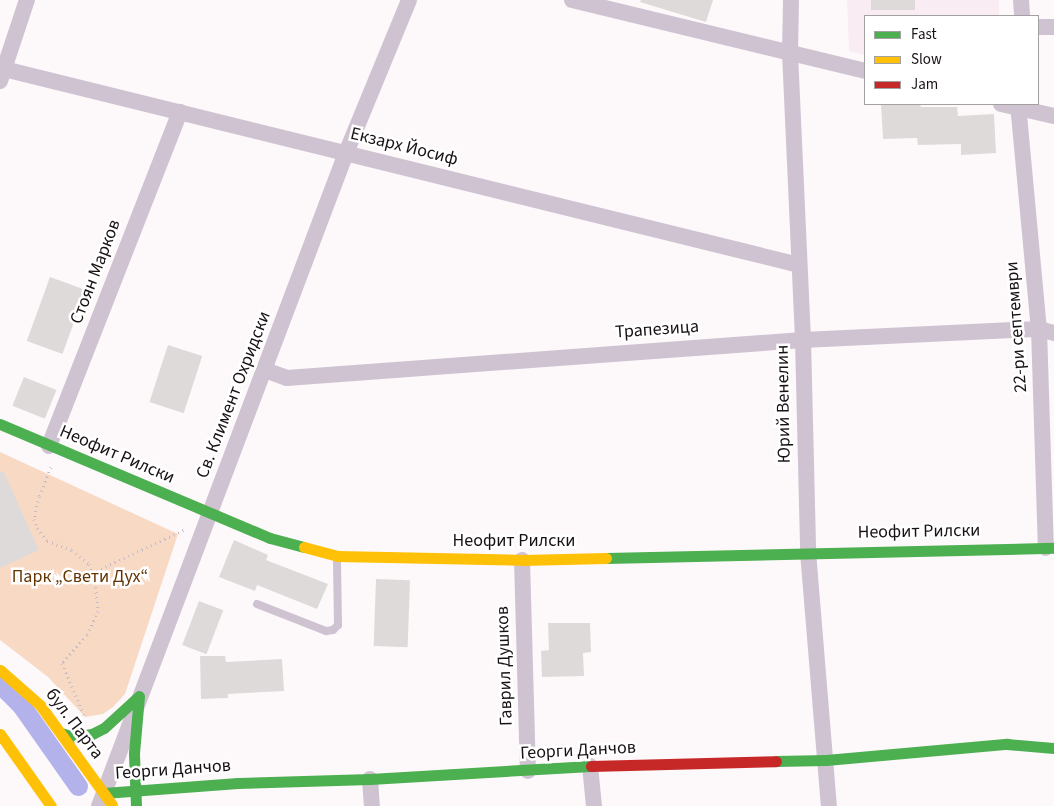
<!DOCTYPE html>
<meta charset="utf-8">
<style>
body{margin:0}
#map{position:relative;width:1054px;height:806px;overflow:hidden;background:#fdf9fb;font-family:"Source Sans 3",sans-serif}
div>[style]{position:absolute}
.built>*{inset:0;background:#f9ecf2}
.green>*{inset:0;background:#f8d9c4}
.canal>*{height:19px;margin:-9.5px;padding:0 9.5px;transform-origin:9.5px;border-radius:9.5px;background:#b3b2ea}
.building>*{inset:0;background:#dfdada;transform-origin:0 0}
.path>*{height:3px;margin-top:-1.5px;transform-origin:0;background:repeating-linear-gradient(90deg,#c2bbc5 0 1px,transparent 0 5px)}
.lane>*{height:8px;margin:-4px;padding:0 4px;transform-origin:4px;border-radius:4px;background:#cfc3d2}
.street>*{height:16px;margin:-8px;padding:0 8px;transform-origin:8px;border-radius:8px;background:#cfc3d2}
.fast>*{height:11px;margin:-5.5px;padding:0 5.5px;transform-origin:5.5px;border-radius:5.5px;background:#4caf50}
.slow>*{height:11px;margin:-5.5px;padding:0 5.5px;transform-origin:5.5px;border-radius:5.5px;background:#ffc107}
.jam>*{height:11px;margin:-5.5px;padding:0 5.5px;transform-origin:5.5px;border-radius:5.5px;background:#c62828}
span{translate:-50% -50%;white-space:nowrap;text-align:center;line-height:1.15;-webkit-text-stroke:5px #fff;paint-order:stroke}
.street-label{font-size:18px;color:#191215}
.park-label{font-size:18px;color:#633303}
.legend{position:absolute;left:864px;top:15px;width:175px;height:90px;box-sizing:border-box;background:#fff;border:1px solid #a3a0a1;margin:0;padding:6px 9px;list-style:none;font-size:15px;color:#191215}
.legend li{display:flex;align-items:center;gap:10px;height:25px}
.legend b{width:25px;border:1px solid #a3a0a1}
</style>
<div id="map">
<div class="built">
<i style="clip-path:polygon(847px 0,999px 0,999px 16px,865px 16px,865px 55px,849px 51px)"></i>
</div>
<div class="green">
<i style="clip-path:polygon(0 452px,178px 534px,125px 694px,113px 707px,103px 714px,85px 717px,48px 677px,0 640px)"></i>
</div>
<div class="canal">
<i style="left:0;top:684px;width:30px;rotate:45deg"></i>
<i style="left:21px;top:705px;width:99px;rotate:54.9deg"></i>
</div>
<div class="building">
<i style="clip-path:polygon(641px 0,713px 0,706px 22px,640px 2px)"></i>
<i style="left:871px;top:0;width:44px;height:10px"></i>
<i style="clip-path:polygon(881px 104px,920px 104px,921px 107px,957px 107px,958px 116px,994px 114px,996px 153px,961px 155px,961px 144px,918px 145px,917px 138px,883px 139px)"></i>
<i style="left:50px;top:277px;width:38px;height:68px;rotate:20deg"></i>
<i style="left:168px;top:345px;width:36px;height:60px;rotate:18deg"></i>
<i style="left:24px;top:377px;width:35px;height:31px;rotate:22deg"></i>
<i style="clip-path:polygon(0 471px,4px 472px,39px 550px,0 568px)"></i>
<i style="clip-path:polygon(234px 540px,268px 555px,266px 560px,328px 584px,317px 609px,257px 585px,255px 591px,219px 577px)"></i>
<i style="left:376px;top:579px;width:34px;height:67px;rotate:2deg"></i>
<i style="left:199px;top:601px;width:26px;height:47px;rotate:21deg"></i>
<i style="clip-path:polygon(548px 623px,590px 623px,591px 652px,583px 653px,584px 676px,542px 677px,541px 651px,549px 650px)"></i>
<i style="clip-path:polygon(200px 656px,225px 656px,226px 662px,282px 659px,284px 691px,228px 694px,228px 698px,201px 699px)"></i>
</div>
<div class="path">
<i style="left:51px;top:467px;width:31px;rotate:112deg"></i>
<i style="left:39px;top:496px;width:24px;rotate:102deg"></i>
<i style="left:34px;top:519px;width:9px;rotate:72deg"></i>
<i style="left:37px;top:528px;width:16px;rotate:52deg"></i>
<i style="left:47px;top:541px;width:27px;rotate:20deg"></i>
<i style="left:72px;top:550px;width:22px;rotate:39deg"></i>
<i style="left:89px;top:564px;width:19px;rotate:72deg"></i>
<i style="left:95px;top:582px;width:29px;rotate:84deg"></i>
<i style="left:98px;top:611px;width:26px;rotate:115deg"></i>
<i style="left:87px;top:635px;width:38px;rotate:132deg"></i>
<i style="left:62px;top:663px;width:56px;rotate:67.1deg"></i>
<i style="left:92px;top:573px;width:102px;rotate:-25.1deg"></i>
</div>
<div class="lane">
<i style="left:257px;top:604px;width:74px;rotate:21.4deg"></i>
<i style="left:326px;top:631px;width:7px;rotate:-8deg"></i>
<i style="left:333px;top:630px;width:7px;rotate:-45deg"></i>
<i style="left:338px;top:625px;width:67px;rotate:-90.9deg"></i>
</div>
<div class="street">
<i style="left:572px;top:0;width:301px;rotate:13.6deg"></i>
<i style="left:791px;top:0;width:53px;rotate:91.1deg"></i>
<i style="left:790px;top:53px;width:287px;rotate:87.4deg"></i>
<i style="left:803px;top:340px;width:212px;rotate:88.6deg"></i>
<i style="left:808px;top:552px;width:255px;rotate:85.3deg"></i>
<i style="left:1021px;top:0;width:16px;rotate:86deg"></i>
<i style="left:1038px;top:27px;width:16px"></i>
<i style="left:0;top:68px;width:823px;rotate:13.85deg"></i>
<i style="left:0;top:81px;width:85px;rotate:-71.6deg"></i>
<i style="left:1001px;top:104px;width:54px;rotate:12.8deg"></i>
<i style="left:1018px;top:104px;width:226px;rotate:84.7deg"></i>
<i style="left:1039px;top:329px;width:219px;rotate:88.2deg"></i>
<i style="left:265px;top:370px;width:23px;rotate:20deg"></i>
<i style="left:287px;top:378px;width:517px;rotate:-4.21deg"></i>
<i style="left:803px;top:340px;width:236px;rotate:-2.7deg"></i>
<i style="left:1039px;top:329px;width:16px;rotate:15deg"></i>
<i style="left:49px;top:446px;width:359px;rotate:-68.6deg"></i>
<i style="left:522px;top:560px;width:211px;rotate:88.4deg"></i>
<i style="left:590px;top:766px;width:40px;rotate:84.3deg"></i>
<i style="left:370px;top:779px;width:27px;rotate:86deg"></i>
<i style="left:99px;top:806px;width:698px;rotate:-69.28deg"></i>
<i style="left:346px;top:153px;width:165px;rotate:-67.6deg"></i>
</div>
<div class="fast">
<i style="left:0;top:424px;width:293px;rotate:22.9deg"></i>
<i style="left:270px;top:538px;width:35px;rotate:15deg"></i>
<i style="left:606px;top:558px;width:448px;rotate:-1.3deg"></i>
<i style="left:61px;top:733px;width:13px;rotate:18deg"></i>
<i style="left:73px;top:737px;width:19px;rotate:-9deg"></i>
<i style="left:92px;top:734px;width:13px;rotate:-27deg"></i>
<i style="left:104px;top:728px;width:47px;rotate:-42.4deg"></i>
<i style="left:776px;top:761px;width:50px;rotate:-1.1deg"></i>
<i style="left:826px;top:760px;width:182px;rotate:-5.1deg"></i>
<i style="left:1007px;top:744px;width:47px;rotate:4.9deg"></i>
<i style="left:104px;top:793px;width:134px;rotate:-4.3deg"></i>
<i style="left:238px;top:783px;width:132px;rotate:-1.7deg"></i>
<i style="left:370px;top:779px;width:221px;rotate:-3.4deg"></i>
<i style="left:136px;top:806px;width:53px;rotate:-92.2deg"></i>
<i style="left:134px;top:753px;width:57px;rotate:-85deg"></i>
</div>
<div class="slow">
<i style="left:304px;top:547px;width:34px;rotate:15deg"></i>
<i style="left:337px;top:556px;width:185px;rotate:1.2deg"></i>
<i style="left:522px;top:560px;width:84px;rotate:-1.4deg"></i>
<i style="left:0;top:670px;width:53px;rotate:41.2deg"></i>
<i style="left:40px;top:705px;width:123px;rotate:54.2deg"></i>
<i style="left:0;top:734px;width:88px;rotate:54.7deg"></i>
</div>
<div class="jam">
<i style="left:591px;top:766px;width:185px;rotate:-1.5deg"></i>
</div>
<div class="street-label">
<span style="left:404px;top:147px;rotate:14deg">Екзарх Йосиф</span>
<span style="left:96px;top:272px;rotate:-69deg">Стоян Марков</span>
<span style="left:1017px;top:327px;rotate:-94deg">22-ри септември</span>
<span style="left:657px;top:330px;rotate:-4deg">Трапезица</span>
<span style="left:234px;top:395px;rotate:-69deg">Св. Климент Охридски</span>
<span style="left:784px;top:404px;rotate:-91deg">Юрий Венелин</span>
<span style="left:117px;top:455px;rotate:23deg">Неофит Рилски</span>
<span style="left:919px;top:532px;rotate:-1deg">Неофит Рилски</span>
<span style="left:514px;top:541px">Неофит Рилски</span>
<span style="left:505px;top:666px;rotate:-92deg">Гаврил Душков</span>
<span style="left:74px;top:724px;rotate:53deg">бул. Парта</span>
<span style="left:578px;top:751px;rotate:-3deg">Георги Данчов</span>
<span style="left:173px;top:770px;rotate:-4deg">Георги Данчов</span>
</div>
<div class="park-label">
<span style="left:80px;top:577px">Парк „Свети Дух“</span>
</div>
<ul class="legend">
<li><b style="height:6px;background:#4caf50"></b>Fast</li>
<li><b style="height:6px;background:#ffc107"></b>Slow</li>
<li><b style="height:6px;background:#c62828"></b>Jam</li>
</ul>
</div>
